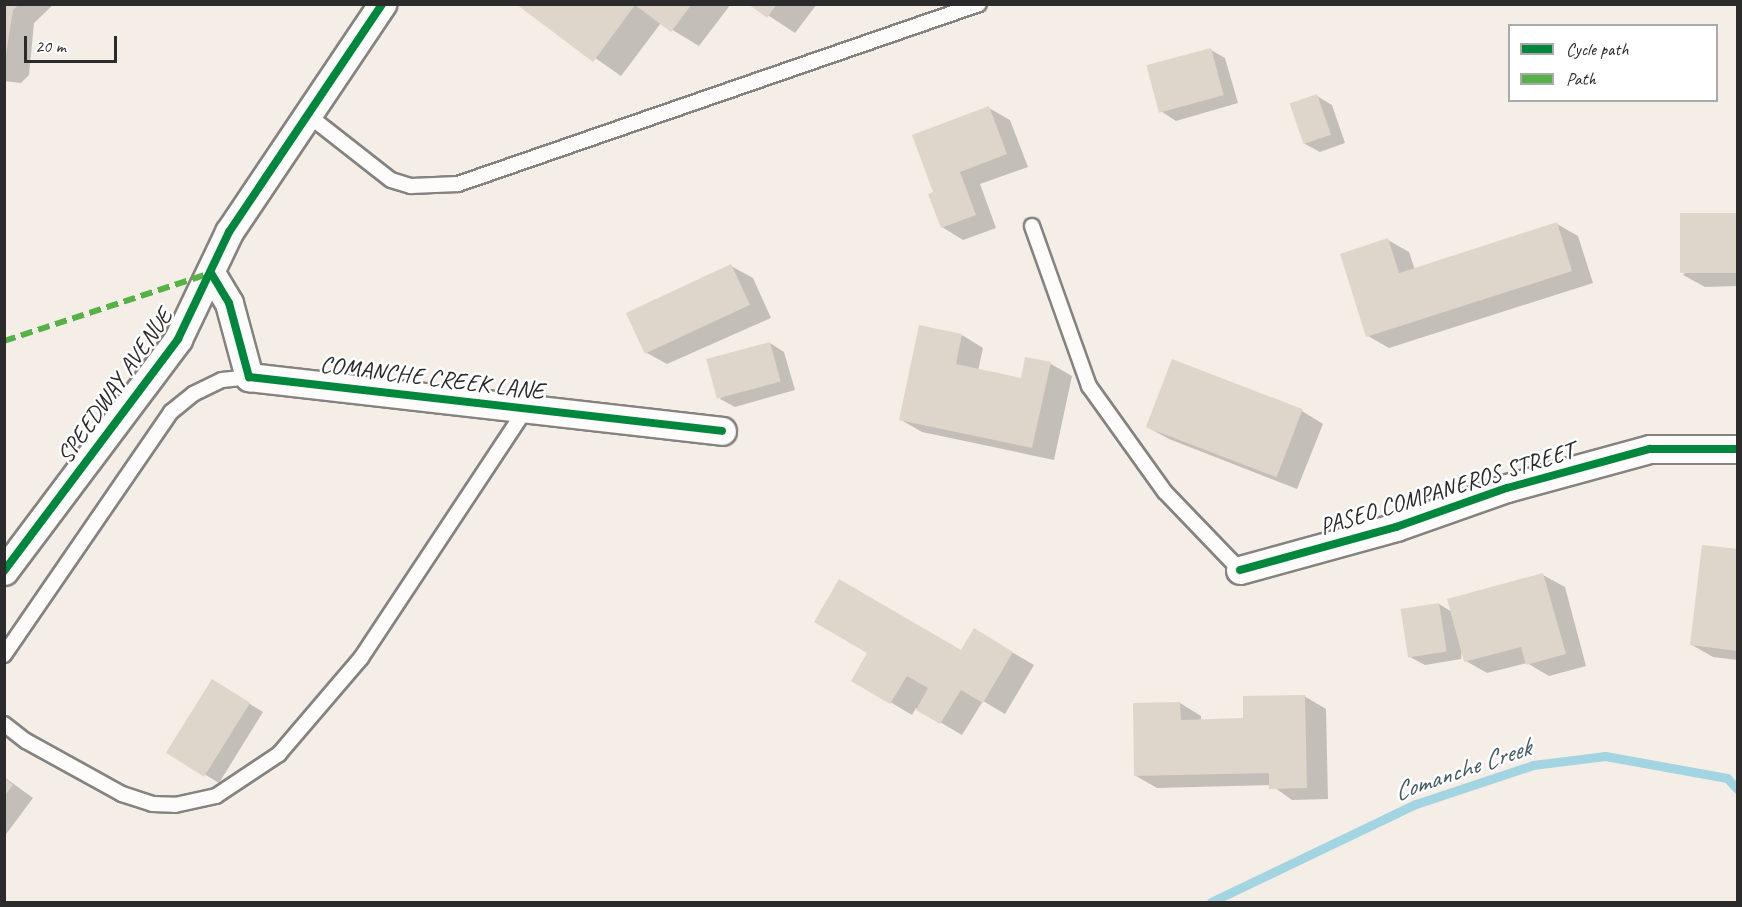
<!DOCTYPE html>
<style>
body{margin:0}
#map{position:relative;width:1742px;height:907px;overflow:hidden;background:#f4eee7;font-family:Caveat,sans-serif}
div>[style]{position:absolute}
.shadow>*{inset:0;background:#0003}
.stream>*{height:9px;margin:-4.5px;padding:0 4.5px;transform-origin:4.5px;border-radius:4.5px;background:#a3d4e2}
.building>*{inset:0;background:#ded6ca;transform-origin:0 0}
.roads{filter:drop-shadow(2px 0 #858380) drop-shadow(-2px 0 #858380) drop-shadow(0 2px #858380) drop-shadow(0 -2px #858380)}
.lane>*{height:14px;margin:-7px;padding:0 7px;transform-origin:7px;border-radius:7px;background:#fdfcfb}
.street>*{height:27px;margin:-13.5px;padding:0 13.5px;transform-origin:13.5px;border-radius:13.5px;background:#fdfcfb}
.quiet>*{height:6px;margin-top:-3px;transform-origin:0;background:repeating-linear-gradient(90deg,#56b246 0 12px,transparent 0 18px)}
.cycleway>*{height:8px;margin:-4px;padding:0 4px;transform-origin:4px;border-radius:4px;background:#00873e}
span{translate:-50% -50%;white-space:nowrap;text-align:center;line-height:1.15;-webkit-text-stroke:5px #fff;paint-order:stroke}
.street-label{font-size:24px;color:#2b2b2b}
.water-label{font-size:26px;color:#445a61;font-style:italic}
.frame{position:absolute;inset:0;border:6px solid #2b2b2b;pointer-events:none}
.legend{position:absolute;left:1508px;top:24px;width:210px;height:78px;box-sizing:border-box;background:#fff;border:2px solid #aaa;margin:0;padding:8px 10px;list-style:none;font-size:18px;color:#2b2b2b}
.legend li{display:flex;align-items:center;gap:12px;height:30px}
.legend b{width:30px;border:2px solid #aaa}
.scale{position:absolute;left:24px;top:36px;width:93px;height:27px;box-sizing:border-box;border:3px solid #2b2b2b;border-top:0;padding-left:8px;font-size:18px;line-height:21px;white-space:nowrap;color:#2b2b2b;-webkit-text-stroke:4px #fff;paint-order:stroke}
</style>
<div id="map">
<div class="shadow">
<i style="clip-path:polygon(4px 4px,54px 4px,34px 23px,29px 75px,21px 83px,4px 81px)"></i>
<i style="clip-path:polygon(518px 4px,731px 4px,699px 46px,661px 23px,621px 76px)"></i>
<i style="clip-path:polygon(751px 4px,817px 4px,795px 33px)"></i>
<i style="clip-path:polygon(1211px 50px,1225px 58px,1238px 103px,1176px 121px,1162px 112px)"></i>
<i style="clip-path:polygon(1317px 96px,1332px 105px,1345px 143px,1320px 152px,1305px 144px)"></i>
<i style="clip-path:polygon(989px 108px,1010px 120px,1028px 167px,980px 184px,996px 228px,963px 240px,942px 227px,935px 193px)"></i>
<i style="clip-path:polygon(1738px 214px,1738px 286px,1705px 287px,1683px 275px)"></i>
<i style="clip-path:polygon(1557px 224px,1578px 236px,1593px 283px,1389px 348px,1368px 336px,1388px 240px,1409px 252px,1415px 270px)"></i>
<i style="clip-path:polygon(731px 266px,753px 278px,771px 318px,667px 364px,645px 352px)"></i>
<i style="clip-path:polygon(962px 335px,983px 348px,978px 371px,1022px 380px,1051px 364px,1072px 376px,1054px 460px,922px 432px,901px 420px)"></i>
<i style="clip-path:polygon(770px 343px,784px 352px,795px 390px,735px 407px,720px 399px)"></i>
<i style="clip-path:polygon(1173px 361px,1302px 411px,1323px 424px,1297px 489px,1169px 439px,1147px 427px)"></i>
<i style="clip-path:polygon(1738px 550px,1738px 660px,1713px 657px,1692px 645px)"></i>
<i style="clip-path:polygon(1543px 575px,1565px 587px,1586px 666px,1549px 676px,1527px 663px,1487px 673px,1466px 661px,1462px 647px,1461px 659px,1425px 665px,1410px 657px,1439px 604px,1452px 612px)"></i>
<i style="clip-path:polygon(974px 630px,1034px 665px,1005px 714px,983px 701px,962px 735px,916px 708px,912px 715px,853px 680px,962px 652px)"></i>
<i style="clip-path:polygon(227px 690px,263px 712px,219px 783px,168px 752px)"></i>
<i style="clip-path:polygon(1304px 696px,1326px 709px,1328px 799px,1292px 800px,1271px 785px,1157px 788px,1136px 776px,1180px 703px,1201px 716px,1201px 721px,1245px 720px)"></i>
<i style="clip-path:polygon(4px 777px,33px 798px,4px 837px)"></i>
</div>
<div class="stream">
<i style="left:1211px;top:902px;width:227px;rotate:-25.6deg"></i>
<i style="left:1416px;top:804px;width:123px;rotate:-18.4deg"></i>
<i style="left:1533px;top:765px;width:73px;rotate:-7.1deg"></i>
<i style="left:1605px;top:756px;width:124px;rotate:10.2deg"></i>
<i style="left:1727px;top:778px;width:16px;rotate:47deg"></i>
</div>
<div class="building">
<i style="clip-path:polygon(4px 4px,19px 4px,13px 10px,4px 66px)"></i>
<i style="clip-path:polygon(516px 4px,692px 4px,671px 32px,635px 5px,593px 62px)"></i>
<i style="clip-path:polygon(748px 4px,777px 4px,767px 18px)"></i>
<i style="left:1211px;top:48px;width:49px;height:67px;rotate:75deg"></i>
<i style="left:1317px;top:94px;width:43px;height:29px;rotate:71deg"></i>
<i style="clip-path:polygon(989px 106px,1007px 154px,960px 172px,976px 215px,941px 228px,928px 194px,933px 192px,912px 135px)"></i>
<i style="left:1738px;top:213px;width:60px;height:58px;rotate:90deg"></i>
<i style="clip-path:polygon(1557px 222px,1572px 271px,1366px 337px,1340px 254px,1388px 238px,1399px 273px)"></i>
<i style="left:731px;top:264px;width:45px;height:116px;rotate:65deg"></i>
<i style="clip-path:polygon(919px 325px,962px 334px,956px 364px,1021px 378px,1025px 357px,1051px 362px,1032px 448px,899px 420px)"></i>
<i style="left:770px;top:342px;width:41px;height:66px;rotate:75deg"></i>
<i style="left:1172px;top:359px;width:140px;height:73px;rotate:21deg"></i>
<i style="clip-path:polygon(1702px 545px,1738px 549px,1738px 651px,1690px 645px)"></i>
<i style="clip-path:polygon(1543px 573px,1566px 654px,1526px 665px,1521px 647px,1464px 662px,1447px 599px)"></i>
<i style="clip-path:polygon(839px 579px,961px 650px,974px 628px,1013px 652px,983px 703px,961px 690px,940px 724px,916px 710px,928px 688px,907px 676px,890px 704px,851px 681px,867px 653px,814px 622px)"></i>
<i style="left:1439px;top:603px;width:49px;height:39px;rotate:81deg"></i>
<i style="left:212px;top:679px;width:45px;height:87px;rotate:32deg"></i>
<i style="clip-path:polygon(1305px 695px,1307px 788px,1269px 789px,1269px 773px,1134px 776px,1133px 703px,1180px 702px,1181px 720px,1243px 718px,1243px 696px)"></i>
<i style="clip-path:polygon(4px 778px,13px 785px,4px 796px)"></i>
</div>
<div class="roads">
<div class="lane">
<i style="left:308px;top:115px;width:105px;rotate:38.1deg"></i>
<i style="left:391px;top:180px;width:21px;rotate:17deg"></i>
<i style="left:411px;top:186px;width:47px;rotate:-2.4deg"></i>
<i style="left:458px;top:184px;width:551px;rotate:-19.06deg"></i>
<i style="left:1032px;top:226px;width:170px;rotate:70.4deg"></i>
<i style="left:1089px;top:386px;width:130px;rotate:54.4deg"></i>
<i style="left:1165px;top:492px;width:108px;rotate:46.1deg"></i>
<i style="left:4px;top:655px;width:295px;rotate:-55.5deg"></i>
<i style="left:171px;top:412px;width:28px;rotate:-39deg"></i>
<i style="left:193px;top:394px;width:32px;rotate:-26deg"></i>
<i style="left:222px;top:380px;width:27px;rotate:-6deg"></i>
<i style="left:4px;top:724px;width:28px;rotate:38deg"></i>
<i style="left:26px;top:741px;width:110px;rotate:28.9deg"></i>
<i style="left:122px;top:794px;width:32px;rotate:18deg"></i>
<i style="left:152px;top:804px;width:23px;rotate:2deg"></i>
<i style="left:175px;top:805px;width:42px;rotate:-12.4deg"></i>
<i style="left:216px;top:796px;width:76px;rotate:-33.7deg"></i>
<i style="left:279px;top:754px;width:126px;rotate:-49.5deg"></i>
<i style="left:361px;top:658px;width:299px;rotate:-56.5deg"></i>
</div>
<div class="street">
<i style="left:211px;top:273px;width:35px;rotate:59deg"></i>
<i style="left:229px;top:303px;width:77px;rotate:74.9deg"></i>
<i style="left:249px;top:377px;width:476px;rotate:6.5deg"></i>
<i style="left:1240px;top:570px;width:162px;rotate:-15.4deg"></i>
<i style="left:1396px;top:527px;width:118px;rotate:-19.4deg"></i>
<i style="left:1507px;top:488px;width:148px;rotate:-15.3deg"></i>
<i style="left:1650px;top:449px;width:88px"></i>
<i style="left:4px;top:571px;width:290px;rotate:-53.1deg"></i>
<i style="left:178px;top:339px;width:119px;rotate:-64.5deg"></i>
<i style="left:229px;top:232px;width:275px;rotate:-56.1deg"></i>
</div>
</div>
<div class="quiet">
<i style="left:4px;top:341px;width:218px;rotate:-18.2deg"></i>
</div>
<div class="cycleway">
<i style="left:211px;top:273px;width:35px;rotate:59deg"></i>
<i style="left:229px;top:303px;width:77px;rotate:74.9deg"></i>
<i style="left:249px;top:377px;width:476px;rotate:6.5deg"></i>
<i style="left:1240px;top:570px;width:162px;rotate:-15.4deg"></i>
<i style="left:1396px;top:527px;width:118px;rotate:-19.4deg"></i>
<i style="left:1507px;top:488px;width:148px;rotate:-15.3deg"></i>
<i style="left:1650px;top:449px;width:88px"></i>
<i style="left:4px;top:571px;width:290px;rotate:-53.1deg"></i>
<i style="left:178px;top:339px;width:119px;rotate:-64.5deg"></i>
<i style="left:229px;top:232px;width:275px;rotate:-56.1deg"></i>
</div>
<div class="street-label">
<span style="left:432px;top:378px;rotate:7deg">COMANCHE CREEK LANE</span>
<span style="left:115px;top:386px;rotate:-55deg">SPEEDWAY AVENUE</span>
<span style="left:1447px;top:489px;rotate:-17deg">PASEO COMPANEROS STREET</span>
</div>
<div class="water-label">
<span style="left:1462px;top:770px;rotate:-19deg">Comanche Creek</span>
</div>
<div class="frame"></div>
<ul class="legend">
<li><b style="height:8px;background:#00873e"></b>Cycle path</li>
<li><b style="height:8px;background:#56b246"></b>Path</li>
</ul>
<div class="scale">20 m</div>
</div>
